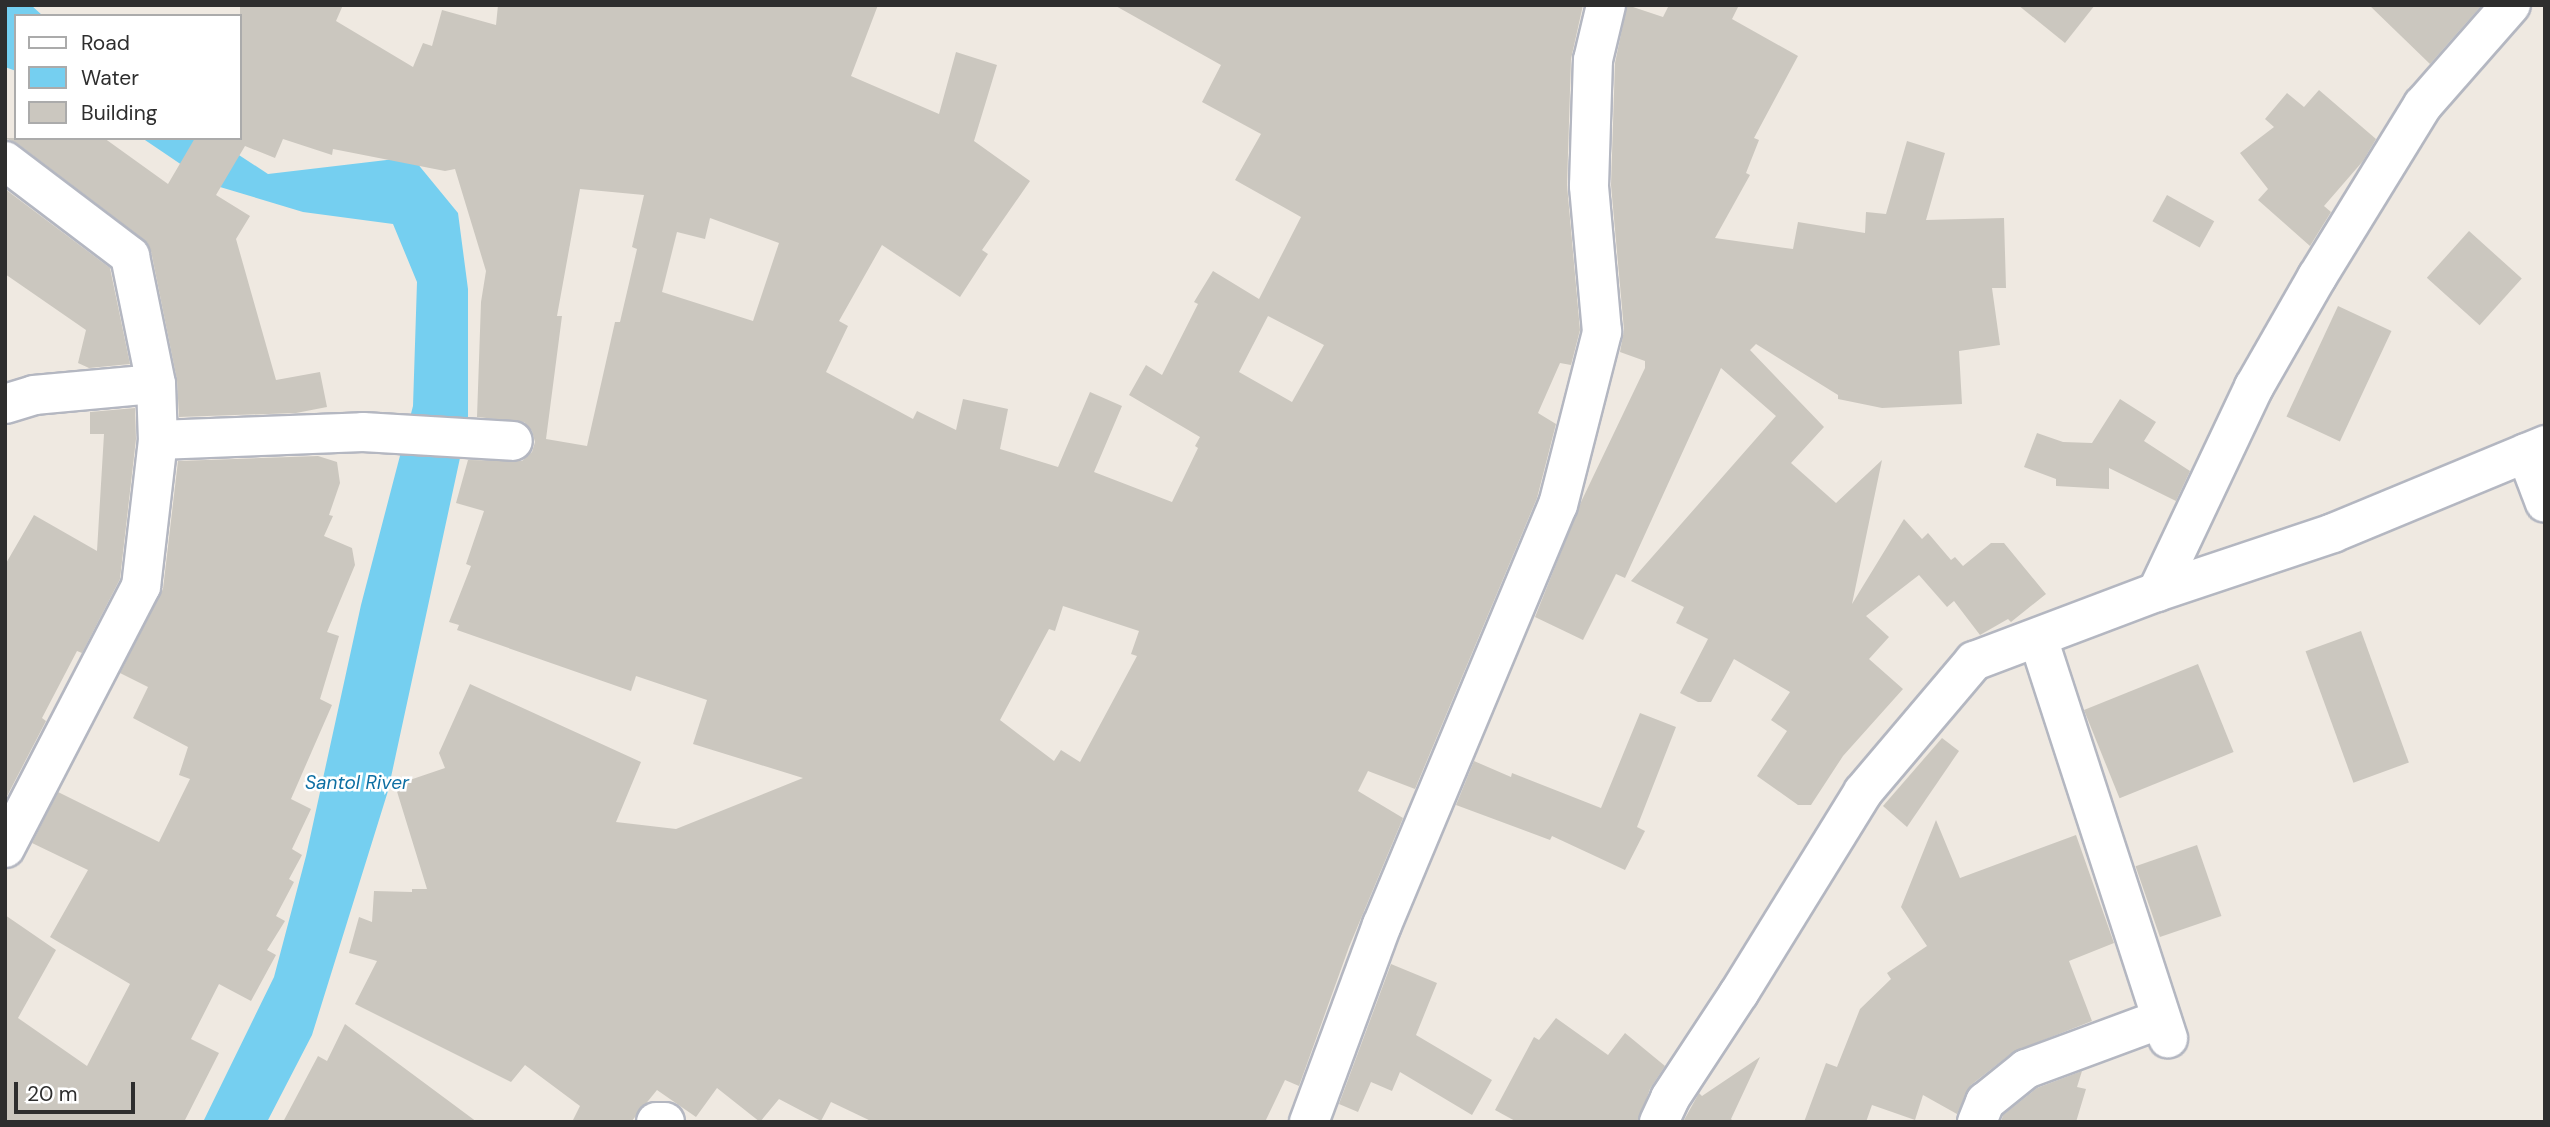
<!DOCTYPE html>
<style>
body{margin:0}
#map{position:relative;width:2550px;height:1127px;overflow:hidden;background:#efe9e1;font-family:"DM Sans",sans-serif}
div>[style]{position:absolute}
.water>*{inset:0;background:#75cff0}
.building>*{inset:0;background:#cbc7bf;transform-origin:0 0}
.roads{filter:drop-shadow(2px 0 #b4b7c1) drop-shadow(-2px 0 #b4b7c1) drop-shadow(0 2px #b4b7c1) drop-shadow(0 -2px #b4b7c1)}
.minor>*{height:38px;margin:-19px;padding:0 19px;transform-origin:19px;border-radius:19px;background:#fff}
.tertiary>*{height:38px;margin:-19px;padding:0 19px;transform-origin:19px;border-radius:19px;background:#fff}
span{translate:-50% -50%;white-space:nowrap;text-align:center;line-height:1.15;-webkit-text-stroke:5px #fff;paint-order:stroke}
.water-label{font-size:19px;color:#0d6fa3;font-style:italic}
.frame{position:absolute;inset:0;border:7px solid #2e2e2e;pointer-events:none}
.legend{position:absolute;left:14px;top:14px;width:228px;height:126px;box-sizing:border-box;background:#fff;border:2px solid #ababab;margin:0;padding:9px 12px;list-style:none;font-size:21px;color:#2e2e2e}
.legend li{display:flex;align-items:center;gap:14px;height:35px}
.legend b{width:35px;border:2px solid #ababab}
.scale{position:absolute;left:14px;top:1082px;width:121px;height:32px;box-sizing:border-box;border:4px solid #2e2e2e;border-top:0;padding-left:9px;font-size:21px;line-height:24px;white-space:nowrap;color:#2e2e2e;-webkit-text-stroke:5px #fff;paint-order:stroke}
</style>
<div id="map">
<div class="water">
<i style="clip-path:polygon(5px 5px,31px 5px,43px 16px,16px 16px,16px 71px,5px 67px)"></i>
<i style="clip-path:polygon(142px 138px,213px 138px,268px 174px,412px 157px,458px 213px,468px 289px,468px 421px,388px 791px,312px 1035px,267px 1122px,203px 1122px,274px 977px,306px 856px,361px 605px,413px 406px,417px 282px,393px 224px,303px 212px,210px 184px)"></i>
</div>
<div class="building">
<i style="clip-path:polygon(evenodd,240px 5px,343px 5px,336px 21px,413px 67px,423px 43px,432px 46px,442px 10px,496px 25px,498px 5px,878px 5px,851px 76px,939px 114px,956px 52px,997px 65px,974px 141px,1030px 181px,982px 250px,988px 254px,960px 297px,882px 245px,839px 321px,848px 326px,826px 372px,913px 419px,917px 411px,956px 430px,963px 399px,1008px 409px,1000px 449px,1058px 467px,1090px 392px,1122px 406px,1094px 472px,1172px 502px,1198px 448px,1195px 446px,1200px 437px,1129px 395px,1146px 365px,1162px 375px,1198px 304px,1194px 302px,1213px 271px,1259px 299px,1301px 217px,1235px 180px,1261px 134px,1202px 102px,1221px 65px,1114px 5px,1583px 5px,1571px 59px,1567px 185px,1580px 330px,1571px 365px,1560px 363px,1538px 413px,1556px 424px,1537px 498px,1415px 789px,1368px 771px,1358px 791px,1403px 818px,1349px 947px,1299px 1086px,1285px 1080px,1265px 1122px,873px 1122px,831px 1102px,821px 1121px,779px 1099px,760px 1122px,717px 1088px,696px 1117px,657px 1090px,631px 1122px,572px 1122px,580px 1106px,525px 1065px,511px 1082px,355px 1004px,377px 961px,349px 953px,359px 917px,372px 922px,374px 891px,412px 892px,412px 889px,427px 889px,395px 785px,445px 768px,439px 753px,470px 684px,641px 762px,616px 822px,676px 829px,803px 778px,693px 744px,707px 700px,636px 676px,631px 691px,457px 630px,459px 625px,449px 622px,471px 566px,466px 564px,484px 511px,456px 503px,468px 460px,522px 461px,532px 452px,535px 442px,532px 431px,524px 422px,477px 417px,481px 302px,486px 271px,455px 169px,445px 171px,333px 149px,332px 155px,283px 139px,275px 158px,245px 146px,216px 195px,250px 216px,236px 239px,276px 380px,320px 372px,327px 407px,296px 413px,179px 417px,177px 380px,151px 251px,143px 239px,18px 144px,5px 138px,104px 138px,168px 184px,195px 138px,240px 138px,240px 5px,580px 189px,644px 195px,632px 247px,637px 249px,620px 322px,615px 322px,587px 446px,546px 439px,562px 316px,557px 316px,580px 189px,240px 5px,710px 218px,779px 243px,753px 321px,662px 292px,677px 232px,705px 239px,710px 218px,240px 5px,1268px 316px,1324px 345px,1292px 402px,1239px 372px,1268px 316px,240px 5px,1063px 606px,1139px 631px,1131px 654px,1137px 656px,1080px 762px,1061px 750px,1054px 761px,1000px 720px,1049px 629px,1055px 631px,1063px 606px)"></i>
<i style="clip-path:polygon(1627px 5px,1663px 17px,1669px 5px,1739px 5px,1732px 19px,1798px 56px,1754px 138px,1759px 140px,1746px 173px,1750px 175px,1715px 238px,1793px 249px,1798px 222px,1865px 233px,1866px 212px,1886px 214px,1907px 141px,1945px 153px,1926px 220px,2004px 218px,2006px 288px,1992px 288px,2000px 345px,1959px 351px,1962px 404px,1882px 408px,1838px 399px,1838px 395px,1756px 344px,1750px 350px,1824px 427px,1791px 463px,1836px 503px,1882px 460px,1852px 604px,1904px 519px,1922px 539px,1928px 533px,1951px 560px,1955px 557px,1963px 566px,1991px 543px,2004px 543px,2046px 594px,2011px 622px,2008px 619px,1980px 635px,1954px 601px,1947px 607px,1919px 575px,1866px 616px,1889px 637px,1869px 659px,1903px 689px,1843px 756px,1811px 805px,1798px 805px,1757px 776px,1787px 731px,1771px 720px,1790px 692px,1734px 659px,1711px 702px,1698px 702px,1680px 693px,1708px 639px,1676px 623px,1684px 607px,1631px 581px,1776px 416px,1721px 368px,1625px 578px,1616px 574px,1583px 640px,1535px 617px,1581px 502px,1645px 368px,1645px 361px,1620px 352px,1624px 330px,1611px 185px,1615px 63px)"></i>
<i style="clip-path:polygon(2018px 5px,2095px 5px,2065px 43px)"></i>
<i style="clip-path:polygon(2369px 5px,2482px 5px,2430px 64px)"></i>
<i style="clip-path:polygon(2319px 90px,2376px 139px,2363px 161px,2324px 206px,2331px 212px,2310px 246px,2258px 200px,2268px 189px,2240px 153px,2274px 127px,2265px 119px,2287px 93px,2304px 107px)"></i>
<i style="clip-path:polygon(5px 189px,110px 268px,130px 364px,89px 368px,78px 363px,86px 330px,5px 274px)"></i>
<i style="left:2167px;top:195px;width:54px;height:30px;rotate:29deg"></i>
<i style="left:2469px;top:231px;width:71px;height:63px;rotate:42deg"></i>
<i style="left:2338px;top:306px;width:59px;height:122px;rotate:25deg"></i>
<i style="clip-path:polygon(2120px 399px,2156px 422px,2144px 441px,2190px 471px,2176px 501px,2109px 468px,2109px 489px,2056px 486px,2056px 479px,2024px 467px,2037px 433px,2063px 442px,2092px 443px)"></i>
<i style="clip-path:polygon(135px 408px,136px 439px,120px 579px,82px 653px,77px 651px,42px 718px,46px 721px,5px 800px,5px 565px,34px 515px,97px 551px,104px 434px,90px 434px,90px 412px)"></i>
<i style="clip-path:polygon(318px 456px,337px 462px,340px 483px,329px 515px,333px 516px,324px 536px,352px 548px,355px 565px,327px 632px,339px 636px,320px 699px,332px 705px,291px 799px,311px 809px,292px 849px,302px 855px,289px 879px,294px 882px,276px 916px,285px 921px,267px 950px,276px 955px,251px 1001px,219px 984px,191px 1039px,219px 1053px,184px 1122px,5px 1122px,5px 915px,56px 950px,18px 1018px,87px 1066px,130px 984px,50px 937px,88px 870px,32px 843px,58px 792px,159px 842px,190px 779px,179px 775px,188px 747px,133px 718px,148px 687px,120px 673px,163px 589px,178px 461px)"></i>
<i style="left:2361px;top:631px;width:140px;height:59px;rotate:70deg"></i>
<i style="left:2198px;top:664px;width:95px;height:123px;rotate:68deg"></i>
<i style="clip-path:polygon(1640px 713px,1676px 727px,1637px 827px,1645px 831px,1625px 870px,1552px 836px,1550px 840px,1456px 805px,1474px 761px,1511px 777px,1512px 773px,1601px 808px)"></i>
<i style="clip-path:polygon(1942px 738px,1959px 751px,1907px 827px,1883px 806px)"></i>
<i style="clip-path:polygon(1936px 820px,1960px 878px,2076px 835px,2114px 943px,2069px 961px,2092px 1021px,2013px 1052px,1971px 1085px,1957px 1114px,1923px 1095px,1915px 1120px,1872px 1105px,1866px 1122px,1804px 1122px,1826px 1063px,1837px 1067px,1860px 1009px,1891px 979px,1887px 973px,1927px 946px,1901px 907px)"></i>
<i style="left:2197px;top:845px;width:75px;height:65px;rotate:71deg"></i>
<i style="clip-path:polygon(1391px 964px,1437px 983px,1416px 1035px,1492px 1080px,1472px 1115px,1400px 1072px,1392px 1091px,1371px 1082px,1358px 1112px,1339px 1104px)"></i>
<i style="clip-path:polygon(1556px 1018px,1608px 1055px,1625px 1033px,1665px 1066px,1650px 1089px,1638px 1122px,1517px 1122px,1495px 1110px,1534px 1037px,1539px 1040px)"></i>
<i style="clip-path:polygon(345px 1024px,477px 1122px,283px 1122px,318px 1056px,327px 1061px)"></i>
<i style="clip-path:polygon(1760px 1057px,1731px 1119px,1734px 1122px,1683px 1122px,1699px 1093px,1702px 1096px)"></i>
<i style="clip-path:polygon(2082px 1071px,2077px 1087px,2086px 1089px,2076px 1122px,2001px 1122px,2003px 1115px,2037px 1088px)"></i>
</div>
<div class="roads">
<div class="minor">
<i style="left:5px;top:161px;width:157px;rotate:37.2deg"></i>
<i style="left:130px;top:256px;width:131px;rotate:78.5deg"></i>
<i style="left:156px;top:384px;width:56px;rotate:88deg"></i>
<i style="left:158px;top:440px;width:147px;rotate:96.6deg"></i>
<i style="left:141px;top:586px;width:295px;rotate:117.4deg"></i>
<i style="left:5px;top:404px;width:30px;rotate:-17deg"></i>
<i style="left:34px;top:395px;width:122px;rotate:-5.2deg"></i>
<i style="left:158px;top:440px;width:205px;rotate:-2.2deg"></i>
<i style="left:363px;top:432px;width:150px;rotate:3.4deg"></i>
<i style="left:2526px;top:453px;width:53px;rotate:69.2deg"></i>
<i style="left:2157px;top:592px;width:227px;rotate:-64.7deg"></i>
<i style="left:2254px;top:387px;width:127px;rotate:-60.2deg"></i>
<i style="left:2317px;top:277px;width:202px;rotate:-58.4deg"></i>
<i style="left:2423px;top:105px;width:133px;rotate:-48.7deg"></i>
<i style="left:2038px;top:638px;width:421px;rotate:72deg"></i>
<i style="left:656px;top:1122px;width:9px"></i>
<i style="left:1309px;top:1122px;width:210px;rotate:-69.7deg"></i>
<i style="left:1382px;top:925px;width:455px;rotate:-67.3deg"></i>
<i style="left:1558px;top:505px;width:179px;rotate:-75.7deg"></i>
<i style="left:1602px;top:332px;width:147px;rotate:-95.1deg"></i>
<i style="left:1589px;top:186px;width:126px;rotate:-88.2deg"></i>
<i style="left:1593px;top:60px;width:57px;rotate:-76.7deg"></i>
<i style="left:1977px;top:1122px;width:22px;rotate:-68deg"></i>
<i style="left:1985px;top:1102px;width:53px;rotate:-38.8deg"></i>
<i style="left:2026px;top:1069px;width:144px;rotate:-20.3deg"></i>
</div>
<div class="tertiary">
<i style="left:1659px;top:1122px;width:26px;rotate:-65deg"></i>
<i style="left:1670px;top:1098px;width:126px;rotate:-56.7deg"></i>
<i style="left:1739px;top:993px;width:236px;rotate:-58.3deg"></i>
<i style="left:1863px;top:792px;width:172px;rotate:-49.7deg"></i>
<i style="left:1974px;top:661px;width:196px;rotate:-20.7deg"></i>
<i style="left:2157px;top:592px;width:186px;rotate:-18.5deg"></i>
<i style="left:2333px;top:533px;width:230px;rotate:-22.5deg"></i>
</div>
</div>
<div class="water-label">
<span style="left:357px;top:783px">Santol River</span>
</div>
<div class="frame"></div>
<ul class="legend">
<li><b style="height:9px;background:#fff"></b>Road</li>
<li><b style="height:19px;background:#75cff0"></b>Water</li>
<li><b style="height:19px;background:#cbc7bf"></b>Building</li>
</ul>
<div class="scale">20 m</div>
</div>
